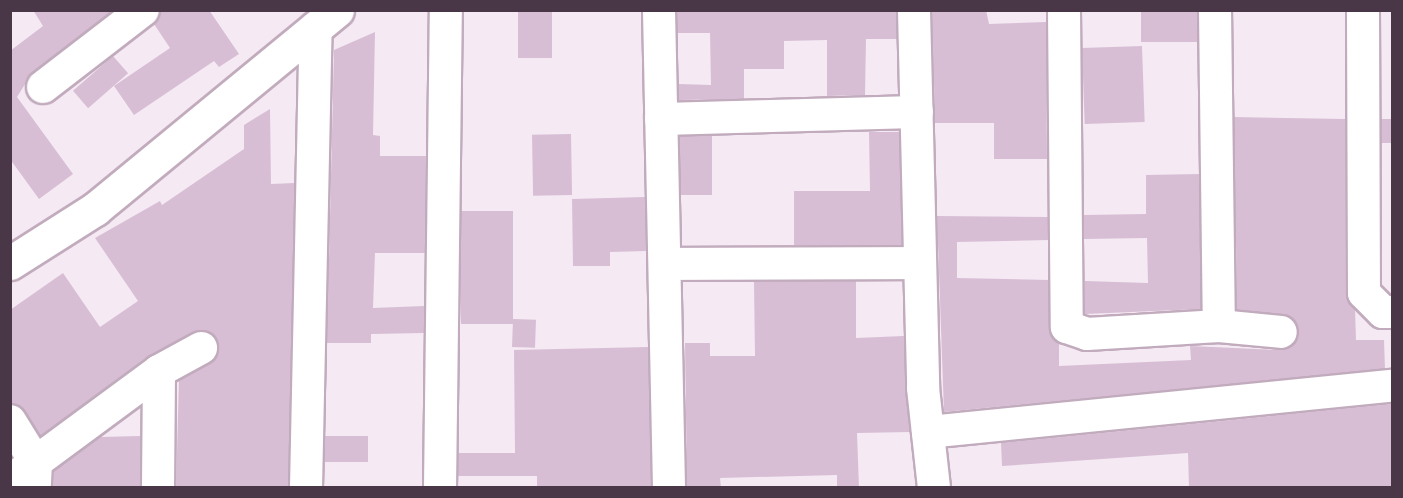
<!DOCTYPE html>
<style>
body{margin:0}
#map{position:relative;width:1403px;height:498px;overflow:hidden;background:#f5e9f3;font-family:"Titillium Web",sans-serif}
div>[style]{position:absolute}
.building>*{inset:0;background:#d7bed4;transform-origin:0 0}
.roads{filter:drop-shadow(2px 0 #c1abbd) drop-shadow(-2px 0 #c1abbd) drop-shadow(0 2px #c1abbd) drop-shadow(0 -2px #c1abbd)}
.minor>*{height:32px;margin:-16px;padding:0 16px;transform-origin:16px;border-radius:16px;background:#fff}
.tertiary>*{height:33px;margin:-16.5px;padding:0 16.5px;transform-origin:16.5px;border-radius:16.5px;background:#fff}
span{translate:-50% -50%;white-space:nowrap;text-align:center;line-height:1.15;-webkit-text-stroke:4.5px #fff;paint-order:stroke}
.frame{position:absolute;inset:0;border:12px solid #493747;pointer-events:none}
</style>
<div id="map">
<div class="building">
<i style="clip-path:polygon(33px 10px,113px 10px,32px 73px,17px 97px,73px 174px,39px 199px,10px 159px,10px 51px,43px 26px)"></i>
<i style="clip-path:polygon(161px 10px,209px 10px,239px 54px,219px 67px,214px 61px,134px 115px,114px 86px,170px 48px,154px 24px)"></i>
<i style="left:518px;top:10px;width:34px;height:48px"></i>
<i style="clip-path:polygon(677px 10px,896px 10px,897px 39px,866px 39px,865px 95px,827px 96px,827px 40px,784px 41px,784px 69px,744px 69px,744px 99px,679px 100px,679px 84px,711px 85px,710px 33px,677px 33px)"></i>
<i style="clip-path:polygon(932px 10px,986px 10px,989px 24px,1046px 22px,1047px 159px,994px 159px,994px 123px,935px 123px)"></i>
<i style="left:1141px;top:10px;width:56px;height:32px"></i>
<i style="clip-path:polygon(375px 32px,373px 135px,380px 136px,380px 156px,426px 156px,425px 253px,375px 253px,373px 308px,424px 306px,424px 333px,371px 334px,371px 343px,327px 343px,334px 50px)"></i>
<i style="left:1142px;top:46px;width:76px;height:60px;rotate:88deg"></i>
<i style="left:113px;top:56px;width:23px;height:53px;rotate:49deg"></i>
<i style="clip-path:polygon(270px 109px,271px 184px,295px 183px,288px 488px,176px 488px,179px 380px,210px 363px,219px 349px,216px 339px,202px 330px,148px 356px,41px 436px,25px 411px,10px 403px,10px 310px,63px 273px,100px 327px,138px 301px,95px 238px,160px 201px,162px 205px,244px 149px,244px 125px)"></i>
<i style="clip-path:polygon(1234px 117px,1345px 119px,1346px 293px,1355px 309px,1356px 340px,1384px 340px,1385px 369px,944px 412px,937px 216px,1048px 217px,1048px 240px,957px 242px,957px 278px,1049px 280px,1049px 327px,1059px 342px,1059px 366px,1191px 360px,1190px 346px,1279px 350px,1295px 343px,1298px 325px,1291px 317px,1237px 310px)"></i>
<i style="left:1381px;top:119px;width:11px;height:24px"></i>
<i style="clip-path:polygon(869px 132px,899px 132px,902px 245px,794px 245px,794px 191px,870px 191px)"></i>
<i style="left:571px;top:134px;width:61px;height:39px;rotate:89deg"></i>
<i style="left:680px;top:136px;width:32px;height:59px"></i>
<i style="clip-path:polygon(1199px 174px,1201px 309px,1085px 314px,1085px 281px,1148px 283px,1147px 238px,1084px 239px,1084px 215px,1146px 214px,1146px 175px)"></i>
<i style="clip-path:polygon(645px 197px,646px 251px,610px 252px,610px 266px,573px 266px,572px 199px)"></i>
<i style="left:461px;top:211px;width:52px;height:113px"></i>
<i style="clip-path:polygon(856px 281px,856px 338px,904px 336px,910px 432px,857px 433px,859px 488px,837px 488px,837px 475px,720px 478px,721px 488px,687px 488px,685px 343px,710px 343px,710px 356px,755px 356px,754px 282px)"></i>
<i style="left:513px;top:319px;width:23px;height:28px;rotate:2deg"></i>
<i style="clip-path:polygon(648px 347px,651px 488px,537px 488px,537px 476px,458px 476px,458px 453px,515px 453px,514px 350px)"></i>
<i style="clip-path:polygon(1391px 404px,1392px 488px,1189px 488px,1188px 453px,1002px 466px,1001px 443px)"></i>
<i style="clip-path:polygon(140px 436px,140px 488px,52px 488px,54px 471px,100px 437px)"></i>
<i style="left:325px;top:436px;width:43px;height:26px"></i>
</div>
<div class="roads">
<div class="minor">
<i style="left:659px;top:10px;width:478px;rotate:88.8deg"></i>
<i style="left:914px;top:10px;width:378px;rotate:88.6deg"></i>
<i style="left:923px;top:388px;width:101px;rotate:83.7deg"></i>
<i style="left:1064px;top:10px;width:317px;rotate:89.5deg"></i>
<i style="left:1067px;top:327px;width:21px;rotate:19deg"></i>
<i style="left:1087px;top:334px;width:132px;rotate:-3.5deg"></i>
<i style="left:1219px;top:326px;width:62px;rotate:5.5deg"></i>
<i style="left:1215px;top:10px;width:316px;rotate:89.3deg"></i>
<i style="left:1363px;top:10px;width:283px;rotate:89.8deg"></i>
<i style="left:1364px;top:293px;width:27px;rotate:45deg"></i>
<i style="left:1383px;top:312px;width:9px"></i>
<i style="left:43px;top:87px;width:126px;rotate:-37.6deg"></i>
<i style="left:661px;top:119px;width:256px;rotate:-1.6deg"></i>
<i style="left:665px;top:264px;width:255px;rotate:-0.2deg"></i>
<i style="left:10px;top:421px;width:49px;rotate:58.2deg"></i>
<i style="left:36px;top:463px;width:21px;rotate:93deg"></i>
<i style="left:928px;top:432px;width:466px;rotate:-5.7deg"></i>
<i style="left:10px;top:481px;width:185px;rotate:-36.4deg"></i>
<i style="left:159px;top:371px;width:48px;rotate:-28.7deg"></i>
<i style="left:158px;top:488px;width:117px;rotate:-89.5deg"></i>
<i style="left:306px;top:488px;width:460px;rotate:-88.8deg"></i>
<i style="left:440px;top:488px;width:478px;rotate:-89.3deg"></i>
</div>
<div class="tertiary">
<i style="left:10px;top:263px;width:101px;rotate:-32.4deg"></i>
<i style="left:95px;top:209px;width:313px;rotate:-39.4deg"></i>
</div>
</div>
<div class="frame"></div>
</div>
